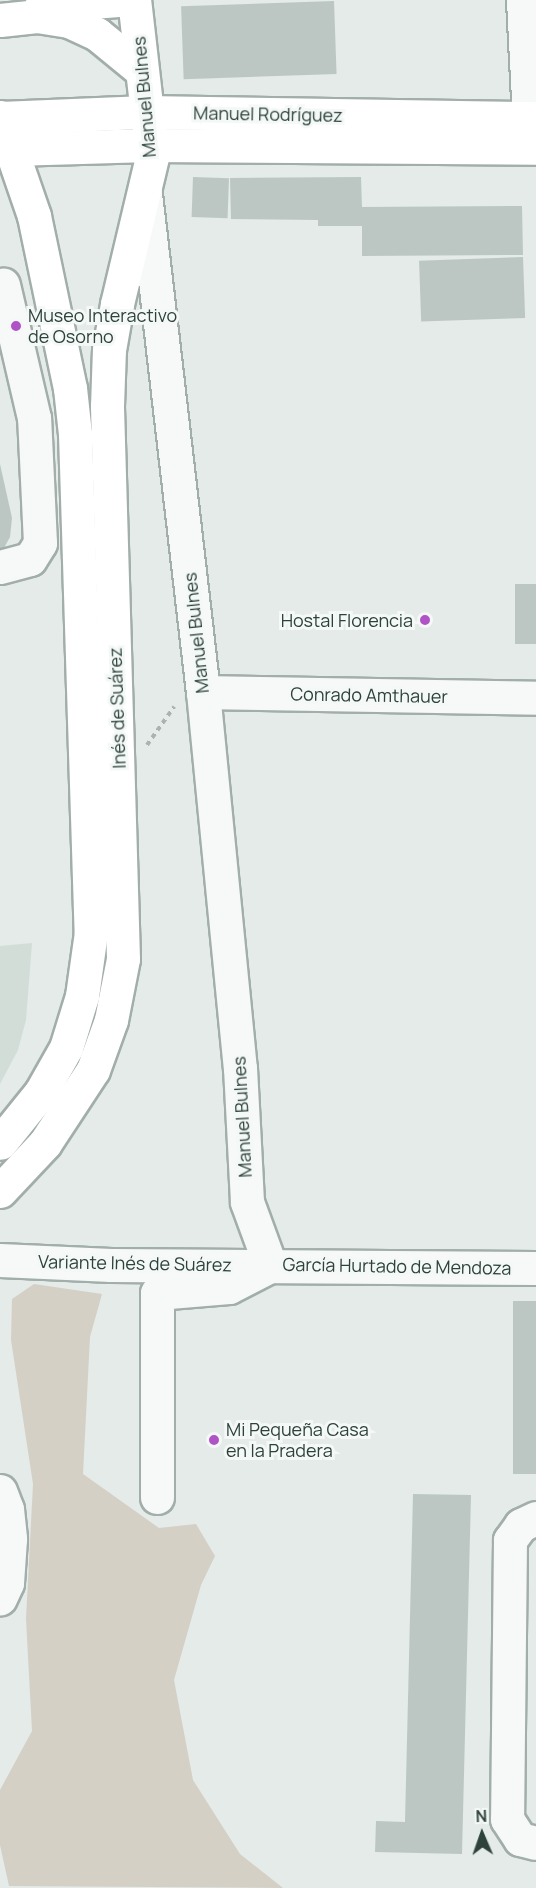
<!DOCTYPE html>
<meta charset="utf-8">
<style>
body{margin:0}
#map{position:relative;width:536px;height:1888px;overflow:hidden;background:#e4ebe8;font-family:Manrope,sans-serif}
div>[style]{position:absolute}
.built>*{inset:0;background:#d2ddd8}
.green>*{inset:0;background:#d4d0c6}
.building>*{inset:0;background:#bcc7c3;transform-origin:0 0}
.path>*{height:4px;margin-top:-2px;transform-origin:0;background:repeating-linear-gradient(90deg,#aab3b0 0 4.5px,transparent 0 9px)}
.roads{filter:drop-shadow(2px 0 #a2aea9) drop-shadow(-2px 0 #a2aea9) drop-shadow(0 2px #a2aea9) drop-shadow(0 -2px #a2aea9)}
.minor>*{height:33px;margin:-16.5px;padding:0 16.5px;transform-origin:16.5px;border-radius:16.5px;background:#f7f9f8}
.major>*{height:33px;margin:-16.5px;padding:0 16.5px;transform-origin:16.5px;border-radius:16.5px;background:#fff}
.dots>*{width:16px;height:16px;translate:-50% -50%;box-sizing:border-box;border:3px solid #f4f8f6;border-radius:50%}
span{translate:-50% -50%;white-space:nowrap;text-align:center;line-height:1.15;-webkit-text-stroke:6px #f4f8f6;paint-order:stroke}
.street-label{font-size:18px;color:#2d423a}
.poi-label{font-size:18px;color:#2d423a}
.left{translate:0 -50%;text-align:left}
.right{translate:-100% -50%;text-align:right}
.north{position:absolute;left:452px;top:1804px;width:60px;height:60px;-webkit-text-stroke:4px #f4f8f6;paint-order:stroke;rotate:358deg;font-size:16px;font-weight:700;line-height:24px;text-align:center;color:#2d423a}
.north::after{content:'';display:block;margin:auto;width:21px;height:27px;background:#2d423a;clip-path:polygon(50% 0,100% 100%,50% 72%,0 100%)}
</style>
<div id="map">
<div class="built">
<i style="clip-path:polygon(32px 943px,26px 1020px,18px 1050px,0 1084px,0 946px)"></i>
</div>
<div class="green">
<i style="clip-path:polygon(34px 1284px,102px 1294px,90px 1337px,83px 1474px,159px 1528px,196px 1524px,215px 1556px,201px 1585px,174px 1680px,193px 1780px,240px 1854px,283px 1888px,9px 1886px,0 1845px,0 1790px,32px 1731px,26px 1619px,33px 1484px,11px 1340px,12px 1299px)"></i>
</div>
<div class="building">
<i style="left:334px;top:1px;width:73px;height:153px;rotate:88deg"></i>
<i style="left:193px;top:177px;width:36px;height:40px;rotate:2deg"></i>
<i style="clip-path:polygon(361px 177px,362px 207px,522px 206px,523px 255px,362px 256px,362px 226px,318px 226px,318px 220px,231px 219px,230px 178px)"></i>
<i style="left:523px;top:257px;width:61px;height:104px;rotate:88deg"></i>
<i style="clip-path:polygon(0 464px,12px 518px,10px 537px,0 555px)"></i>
<i style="left:515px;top:584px;width:21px;height:60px"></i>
<i style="left:513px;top:1301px;width:23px;height:173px"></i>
<i style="clip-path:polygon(413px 1494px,471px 1495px,462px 1854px,375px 1852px,376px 1821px,405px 1822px)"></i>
</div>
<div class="path">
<i style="left:147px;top:745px;width:47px;rotate:-54.6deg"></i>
</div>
<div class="roads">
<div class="minor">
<i style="left:523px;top:0;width:118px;rotate:87.1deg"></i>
<i style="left:145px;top:194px;width:501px;rotate:83.36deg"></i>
<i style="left:203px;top:692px;width:378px;rotate:84.4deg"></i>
<i style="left:240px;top:1068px;width:134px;rotate:87deg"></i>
<i style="left:247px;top:1202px;width:67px;rotate:69.9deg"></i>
<i style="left:0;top:567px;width:31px;rotate:-15deg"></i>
<i style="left:30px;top:559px;width:19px;rotate:-58deg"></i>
<i style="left:40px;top:543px;width:125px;rotate:-92.7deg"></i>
<i style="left:34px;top:418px;width:137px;rotate:-103.1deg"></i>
<i style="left:203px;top:692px;width:333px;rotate:1deg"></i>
<i style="left:0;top:1260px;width:111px;rotate:2.6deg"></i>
<i style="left:111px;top:1265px;width:425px;rotate:0.4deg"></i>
<i style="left:0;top:1491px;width:19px;rotate:69deg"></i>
<i style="left:7px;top:1509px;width:30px;rotate:84deg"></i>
<i style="left:10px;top:1539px;width:44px;rotate:93.9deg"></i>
<i style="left:7px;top:1583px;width:17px;rotate:115deg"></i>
<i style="left:157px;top:1497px;width:204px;rotate:-90deg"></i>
<i style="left:157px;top:1293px;width:72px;rotate:-4.8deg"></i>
<i style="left:229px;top:1287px;width:42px;rotate:-27.2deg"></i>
<i style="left:536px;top:1518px;width:17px;rotate:155deg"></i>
<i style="left:521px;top:1525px;width:19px;rotate:126deg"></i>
<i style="left:510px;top:1540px;width:279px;rotate:90.6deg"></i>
<i style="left:507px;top:1819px;width:24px;rotate:57deg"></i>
<i style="left:520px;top:1839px;width:16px;rotate:14deg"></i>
</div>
<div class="major">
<i style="left:41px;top:6px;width:77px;rotate:-4.5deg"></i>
<i style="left:0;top:20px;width:37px;rotate:-6deg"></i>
<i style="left:37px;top:16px;width:32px;rotate:9deg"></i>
<i style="left:69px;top:21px;width:31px;rotate:25deg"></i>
<i style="left:97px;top:34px;width:58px;rotate:39.4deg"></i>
<i style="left:0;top:117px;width:105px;rotate:71deg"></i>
<i style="left:34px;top:216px;width:176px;rotate:78.2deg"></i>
<i style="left:70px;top:388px;width:46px;rotate:83.8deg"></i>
<i style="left:75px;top:434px;width:498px;rotate:88.2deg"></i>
<i style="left:91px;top:932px;width:65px;rotate:98deg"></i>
<i style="left:82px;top:996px;width:54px;rotate:107.1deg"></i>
<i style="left:66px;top:1048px;width:51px;rotate:119.6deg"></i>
<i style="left:41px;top:1092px;width:65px;rotate:128.8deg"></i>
<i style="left:0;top:118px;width:146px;rotate:-2.4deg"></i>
<i style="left:146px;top:112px;width:390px;rotate:0.9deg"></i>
<i style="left:12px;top:149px;width:138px;rotate:-1.7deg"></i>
<i style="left:150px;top:145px;width:386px;rotate:0.4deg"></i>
<i style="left:0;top:1191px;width:66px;rotate:-46.8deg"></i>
<i style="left:45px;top:1143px;width:87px;rotate:-56.7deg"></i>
<i style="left:93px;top:1070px;width:53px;rotate:-70.2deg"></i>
<i style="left:111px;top:1020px;width:62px;rotate:-78.9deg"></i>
<i style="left:123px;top:959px;width:553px;rotate:-91.66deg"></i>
<i style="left:107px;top:406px;width:56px;rotate:-88deg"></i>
<i style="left:109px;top:350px;width:47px;rotate:-80.1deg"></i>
<i style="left:117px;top:304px;width:151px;rotate:-76.6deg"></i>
<i style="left:152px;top:157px;width:158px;rotate:-96.5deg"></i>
</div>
</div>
<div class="dots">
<i style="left:16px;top:326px;background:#b053c6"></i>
<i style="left:425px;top:620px;background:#b053c6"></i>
<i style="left:214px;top:1440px;background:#b053c6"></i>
</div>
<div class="street-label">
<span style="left:144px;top:97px;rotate:-95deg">Manuel Bulnes</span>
<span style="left:268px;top:114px;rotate:1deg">Manuel Rodríguez</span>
<span style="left:196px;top:633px;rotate:-96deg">Manuel Bulnes</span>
<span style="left:369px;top:695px;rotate:1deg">Conrado Amthauer</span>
<span style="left:117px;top:708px;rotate:-92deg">Inés de Suárez</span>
<span style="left:242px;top:1117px;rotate:-93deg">Manuel Bulnes</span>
<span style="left:135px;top:1263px;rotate:1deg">Variante Inés de Suárez</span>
<span style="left:397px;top:1266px;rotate:1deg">García Hurtado de Mendoza</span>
</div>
<div class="poi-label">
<span class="left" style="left:28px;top:326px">Museo Interactivo<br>de Osorno</span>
<span class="right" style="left:413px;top:620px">Hostal Florencia</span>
<span class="left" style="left:226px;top:1440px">Mi Pequeña Casa<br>en la Pradera</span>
</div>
<div class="north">N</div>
</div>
